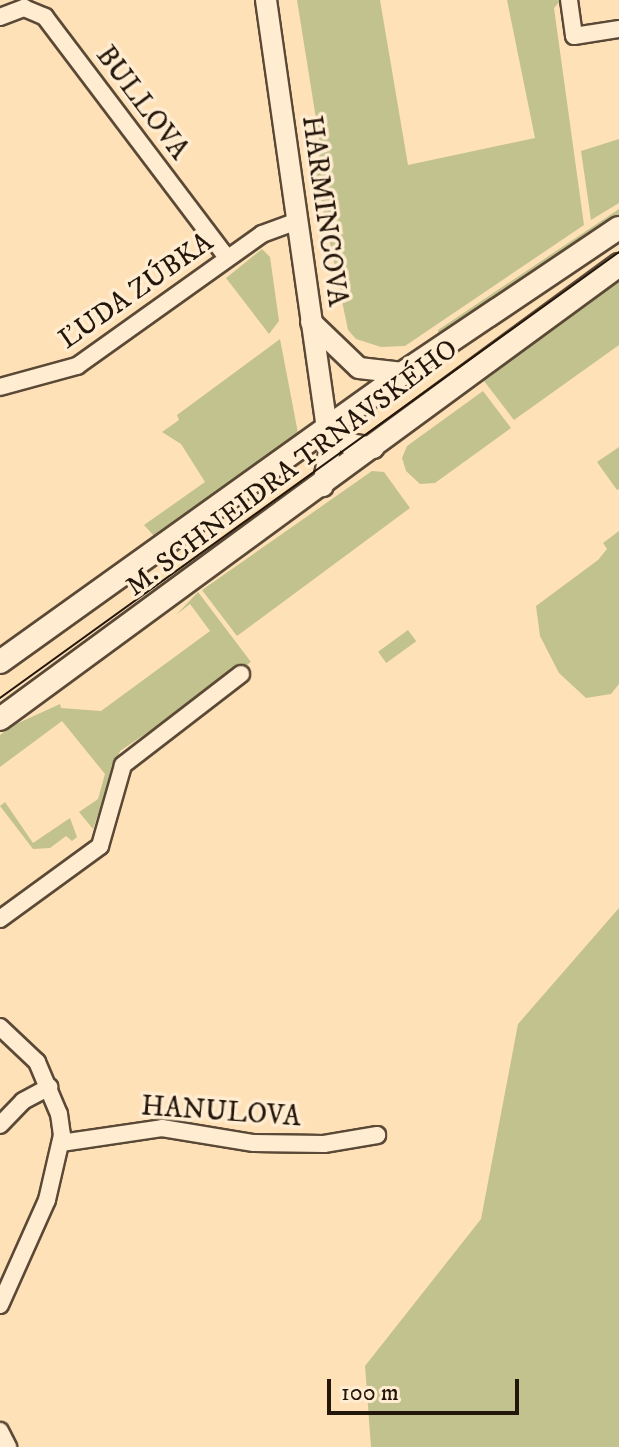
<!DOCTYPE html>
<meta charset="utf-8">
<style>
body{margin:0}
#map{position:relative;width:619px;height:1447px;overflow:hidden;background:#ffe1b8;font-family:"IM FELL DW Pica",serif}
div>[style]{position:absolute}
.green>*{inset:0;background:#c2c28e;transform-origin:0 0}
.roads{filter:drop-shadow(2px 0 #5a4936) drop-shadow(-2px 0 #5a4936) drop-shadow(0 2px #5a4936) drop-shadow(0 -2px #5a4936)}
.minor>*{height:16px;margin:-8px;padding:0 8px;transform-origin:8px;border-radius:8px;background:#ffecd1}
.tertiary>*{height:20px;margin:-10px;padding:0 10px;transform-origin:10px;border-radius:10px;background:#ffecd1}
.secondary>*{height:22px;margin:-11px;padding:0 11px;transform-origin:11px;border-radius:11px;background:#ffecd1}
.tram>*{height:2px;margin:-1px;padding:0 1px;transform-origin:1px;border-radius:1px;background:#23160a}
span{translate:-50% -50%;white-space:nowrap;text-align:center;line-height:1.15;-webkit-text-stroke:7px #ffecd1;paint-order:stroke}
.street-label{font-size:28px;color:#23160a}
.scale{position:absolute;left:327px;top:1379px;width:192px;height:36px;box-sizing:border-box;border:4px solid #23160a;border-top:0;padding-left:10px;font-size:24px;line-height:28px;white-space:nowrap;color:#23160a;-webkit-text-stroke:6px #ffecd1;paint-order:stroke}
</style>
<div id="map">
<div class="green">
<i style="clip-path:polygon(297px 0,380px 0,408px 165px,535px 138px,507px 0,561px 0,554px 8px,584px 225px,405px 346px,381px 347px,356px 339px,348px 330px,315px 170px,321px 150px)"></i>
<i style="clip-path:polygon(619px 139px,619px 203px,591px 220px,581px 151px)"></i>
<i style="clip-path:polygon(619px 209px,619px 219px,438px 333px,438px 330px)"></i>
<i style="clip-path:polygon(262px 249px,270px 257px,279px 321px,269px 334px,226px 278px)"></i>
<i style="clip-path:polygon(619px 278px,619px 345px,514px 420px,484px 381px)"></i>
<i style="clip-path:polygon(280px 339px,298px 433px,154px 536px,144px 525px,205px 482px,181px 444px,162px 432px,179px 420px,177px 415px)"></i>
<i style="clip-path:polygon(483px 391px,511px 428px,435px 483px,420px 484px,406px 471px,402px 458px,407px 446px)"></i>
<i style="clip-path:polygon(619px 447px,619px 489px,617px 490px,597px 462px)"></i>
<i style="clip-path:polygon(372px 471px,384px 472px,410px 508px,237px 636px,202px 590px)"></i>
<i style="clip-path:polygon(619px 531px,619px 684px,611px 694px,586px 698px,559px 673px,540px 636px,536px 606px,598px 560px,607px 549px,603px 543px)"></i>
<i style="clip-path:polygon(198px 592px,251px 662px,120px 751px,93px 829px,79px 812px,98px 799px,105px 774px,62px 721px,0 767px,0 735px,14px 725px,60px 704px,61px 708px,101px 711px,210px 631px,190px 604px,176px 615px)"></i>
<i style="left:408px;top:630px;width:14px;height:37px;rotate:54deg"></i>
<i style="clip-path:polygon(5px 802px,33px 843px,70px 818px,77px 837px,72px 841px,66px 836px,50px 848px,33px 849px,0 806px)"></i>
<i style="clip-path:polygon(619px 908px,619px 1447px,371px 1447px,365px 1366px,481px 1219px,518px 1024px)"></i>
</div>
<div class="roads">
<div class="minor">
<i style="left:569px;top:0;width:36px;rotate:82deg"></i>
<i style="left:574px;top:36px;width:46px;rotate:-8.8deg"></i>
<i style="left:0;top:17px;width:26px;rotate:-21deg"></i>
<i style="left:24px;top:8px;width:23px;rotate:23deg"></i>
<i style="left:45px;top:17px;width:302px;rotate:52.9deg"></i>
<i style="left:0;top:387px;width:80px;rotate:-15.3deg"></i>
<i style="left:77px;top:366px;width:227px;rotate:-35.5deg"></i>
<i style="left:262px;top:234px;width:37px;rotate:-20deg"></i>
<i style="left:0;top:919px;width:124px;rotate:-36.1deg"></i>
<i style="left:100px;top:846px;width:84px;rotate:-74.1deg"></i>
<i style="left:123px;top:765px;width:149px;rotate:-37.6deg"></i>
<i style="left:0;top:1027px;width:51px;rotate:43.4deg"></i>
<i style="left:37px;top:1062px;width:56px;rotate:67.1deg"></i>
<i style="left:59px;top:1114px;width:21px;rotate:82deg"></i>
<i style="left:62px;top:1135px;width:67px;rotate:103deg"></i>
<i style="left:47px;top:1200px;width:115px;rotate:114.1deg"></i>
<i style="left:0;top:1125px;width:33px;rotate:-46deg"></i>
<i style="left:23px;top:1101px;width:30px;rotate:-28deg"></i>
<i style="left:61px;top:1143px;width:102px;rotate:-8.4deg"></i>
<i style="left:162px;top:1128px;width:93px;rotate:9.3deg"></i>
<i style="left:254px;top:1143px;width:70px;rotate:0.8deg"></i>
<i style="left:324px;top:1144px;width:54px;rotate:-9.6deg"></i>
<i style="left:0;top:1431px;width:18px;rotate:63deg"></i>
</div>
<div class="tertiary">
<i style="left:266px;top:0;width:454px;rotate:81.9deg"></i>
<i style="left:330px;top:449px;width:38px;rotate:101deg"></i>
<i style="left:311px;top:322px;width:66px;rotate:43.8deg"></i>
<i style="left:359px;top:368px;width:44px;rotate:6.5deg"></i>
<i style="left:325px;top:430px;width:28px;rotate:30deg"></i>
<i style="left:349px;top:444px;width:25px;rotate:9deg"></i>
</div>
<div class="secondary">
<i style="left:0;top:662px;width:496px;rotate:-35.6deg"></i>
<i style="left:403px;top:373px;width:260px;rotate:-33.9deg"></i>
<i style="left:0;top:719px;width:768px;rotate:-36.26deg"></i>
</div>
</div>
<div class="tram">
<i style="left:0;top:698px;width:763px;rotate:-35.77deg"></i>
</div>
<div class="street-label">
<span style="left:142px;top:103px;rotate:53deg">BULLOVA</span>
<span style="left:324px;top:211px;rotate:82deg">HARMINCOVA</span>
<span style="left:136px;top:291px;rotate:-35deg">ĽUDA ZÚBKA</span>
<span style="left:292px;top:468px;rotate:-37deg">M. SCHNEIDRA TRNAVSKÉHO</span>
<span style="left:221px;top:1112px;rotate:4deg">HANULOVA</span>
</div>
<div class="scale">100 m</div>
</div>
